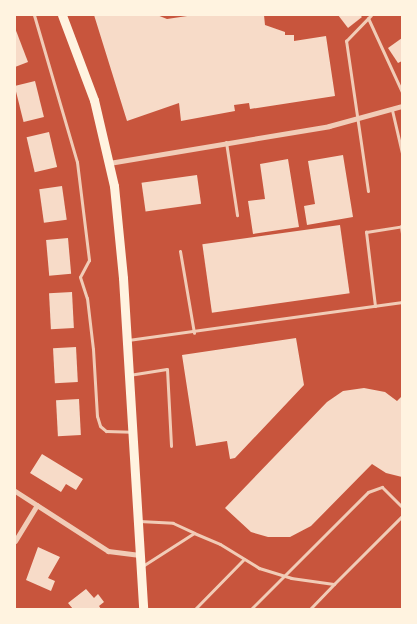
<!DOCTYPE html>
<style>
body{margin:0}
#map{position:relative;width:417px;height:624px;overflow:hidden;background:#c8553d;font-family:Cabin,sans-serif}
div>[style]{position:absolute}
.building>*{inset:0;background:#f7dbc8;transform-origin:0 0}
.service>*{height:3px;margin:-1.5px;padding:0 1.5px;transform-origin:1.5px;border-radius:1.5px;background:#f1ccb7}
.minor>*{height:5px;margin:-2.5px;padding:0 2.5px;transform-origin:2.5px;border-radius:2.5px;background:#f1ccb7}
.secondary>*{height:9px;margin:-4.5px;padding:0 4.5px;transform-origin:4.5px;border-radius:4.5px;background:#fff3e0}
span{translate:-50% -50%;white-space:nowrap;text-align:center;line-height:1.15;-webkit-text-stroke:5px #fff3e0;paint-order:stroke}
.frame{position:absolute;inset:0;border:16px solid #fff3e0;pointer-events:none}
</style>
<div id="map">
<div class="building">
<i style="clip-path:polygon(94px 15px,157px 15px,167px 19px,194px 15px,264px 15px,265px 25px,285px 32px,285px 35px,294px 35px,294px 41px,326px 36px,335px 96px,250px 109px,249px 103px,234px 105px,235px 111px,181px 121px,179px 103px,127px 121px)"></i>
<i style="clip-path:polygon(338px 15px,360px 15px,362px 17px,348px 28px)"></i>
<i style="clip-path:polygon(15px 28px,28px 62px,15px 67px)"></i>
<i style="clip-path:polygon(402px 38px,402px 61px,398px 63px,388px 48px)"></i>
<i style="left:35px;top:81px;width:37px;height:21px;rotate:76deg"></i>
<i style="left:49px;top:132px;width:36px;height:23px;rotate:77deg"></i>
<i style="clip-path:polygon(343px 155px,353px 217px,307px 225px,304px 206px,315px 204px,308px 161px)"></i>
<i style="clip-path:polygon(288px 159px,299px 227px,253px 234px,248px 201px,265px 199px,260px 164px)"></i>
<i style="left:197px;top:175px;width:29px;height:56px;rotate:82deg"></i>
<i style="left:62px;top:186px;width:34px;height:23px;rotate:82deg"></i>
<i style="left:340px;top:225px;width:69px;height:139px;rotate:82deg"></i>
<i style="left:68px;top:238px;width:36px;height:22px;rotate:85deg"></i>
<i style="left:72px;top:292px;width:36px;height:23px;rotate:87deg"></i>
<i style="clip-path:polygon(296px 338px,304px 385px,235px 458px,230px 459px,227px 441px,196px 446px,182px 355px)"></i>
<i style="left:76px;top:347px;width:35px;height:23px;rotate:87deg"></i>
<i style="clip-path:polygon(364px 388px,385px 392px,397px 401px,402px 396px,402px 477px,386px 473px,372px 464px,311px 526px,290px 537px,268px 537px,251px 532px,225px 508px,327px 402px,343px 391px)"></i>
<i style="left:79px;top:399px;width:36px;height:23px;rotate:87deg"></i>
<i style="clip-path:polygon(42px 454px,83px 479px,76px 490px,66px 484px,61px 492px,30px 473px)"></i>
<i style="clip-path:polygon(38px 547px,60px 557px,48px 578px,55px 581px,51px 591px,26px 580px)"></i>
<i style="clip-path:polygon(86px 589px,94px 598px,98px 594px,104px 602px,99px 606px,101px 609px,73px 609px,68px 603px)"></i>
</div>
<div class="service">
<i style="left:34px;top:15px;width:153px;rotate:73.7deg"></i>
<i style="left:77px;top:162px;width:99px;rotate:83deg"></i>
<i style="left:89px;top:260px;width:19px;rotate:118deg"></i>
<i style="left:80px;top:277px;width:22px;rotate:72deg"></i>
<i style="left:87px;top:298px;width:51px;rotate:83.3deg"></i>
<i style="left:93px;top:349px;width:67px;rotate:86.6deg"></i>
<i style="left:97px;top:416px;width:10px;rotate:73deg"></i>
<i style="left:100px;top:426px;width:8px;rotate:40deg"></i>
<i style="left:106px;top:431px;width:25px;rotate:2deg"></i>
<i style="left:368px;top:18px;width:81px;rotate:65.3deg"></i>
<i style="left:392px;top:110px;width:44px;rotate:76.9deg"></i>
<i style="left:226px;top:142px;width:74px;rotate:81.4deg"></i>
<i style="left:368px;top:191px;width:152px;rotate:-98.3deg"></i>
<i style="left:346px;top:41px;width:36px;rotate:-46deg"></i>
<i style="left:401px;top:226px;width:7px;rotate:82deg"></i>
<i style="left:180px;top:251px;width:83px;rotate:80.3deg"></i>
<i style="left:375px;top:306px;width:75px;rotate:-96.9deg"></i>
<i style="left:366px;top:232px;width:36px;rotate:-9deg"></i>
<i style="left:128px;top:340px;width:277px;rotate:-7.9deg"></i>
<i style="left:129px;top:375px;width:38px;rotate:-9deg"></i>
<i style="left:167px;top:369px;width:77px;rotate:87deg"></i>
<i style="left:139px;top:521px;width:34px;rotate:3deg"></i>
<i style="left:173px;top:523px;width:23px;rotate:25deg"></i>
<i style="left:194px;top:533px;width:63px;rotate:147.3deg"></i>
<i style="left:194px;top:533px;width:28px;rotate:23deg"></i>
<i style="left:220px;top:544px;width:46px;rotate:31.6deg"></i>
<i style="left:259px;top:568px;width:34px;rotate:17deg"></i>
<i style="left:291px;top:578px;width:43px;rotate:7.9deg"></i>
<i style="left:334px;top:584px;width:96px;rotate:-45deg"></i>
<i style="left:195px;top:609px;width:70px;rotate:-45.6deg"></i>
<i style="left:251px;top:609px;width:165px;rotate:-45deg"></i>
<i style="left:368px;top:492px;width:15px;rotate:-20deg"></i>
<i style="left:382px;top:487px;width:28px;rotate:45deg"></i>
<i style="left:310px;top:609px;width:35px;rotate:-46deg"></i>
</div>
<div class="minor">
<i style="left:109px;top:163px;width:223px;rotate:-9.5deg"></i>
<i style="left:329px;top:126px;width:76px;rotate:-15.3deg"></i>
<i style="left:15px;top:491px;width:111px;rotate:32.8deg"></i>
<i style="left:108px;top:551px;width:32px;rotate:7deg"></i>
<i style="left:15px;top:541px;width:42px;rotate:-58.6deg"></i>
</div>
<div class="secondary">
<i style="left:62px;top:15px;width:91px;rotate:69.4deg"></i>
<i style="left:94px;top:100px;width:88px;rotate:76.9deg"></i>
<i style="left:114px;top:186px;width:92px;rotate:84.4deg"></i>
<i style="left:123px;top:278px;width:332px;rotate:86.5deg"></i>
</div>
<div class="frame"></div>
</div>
